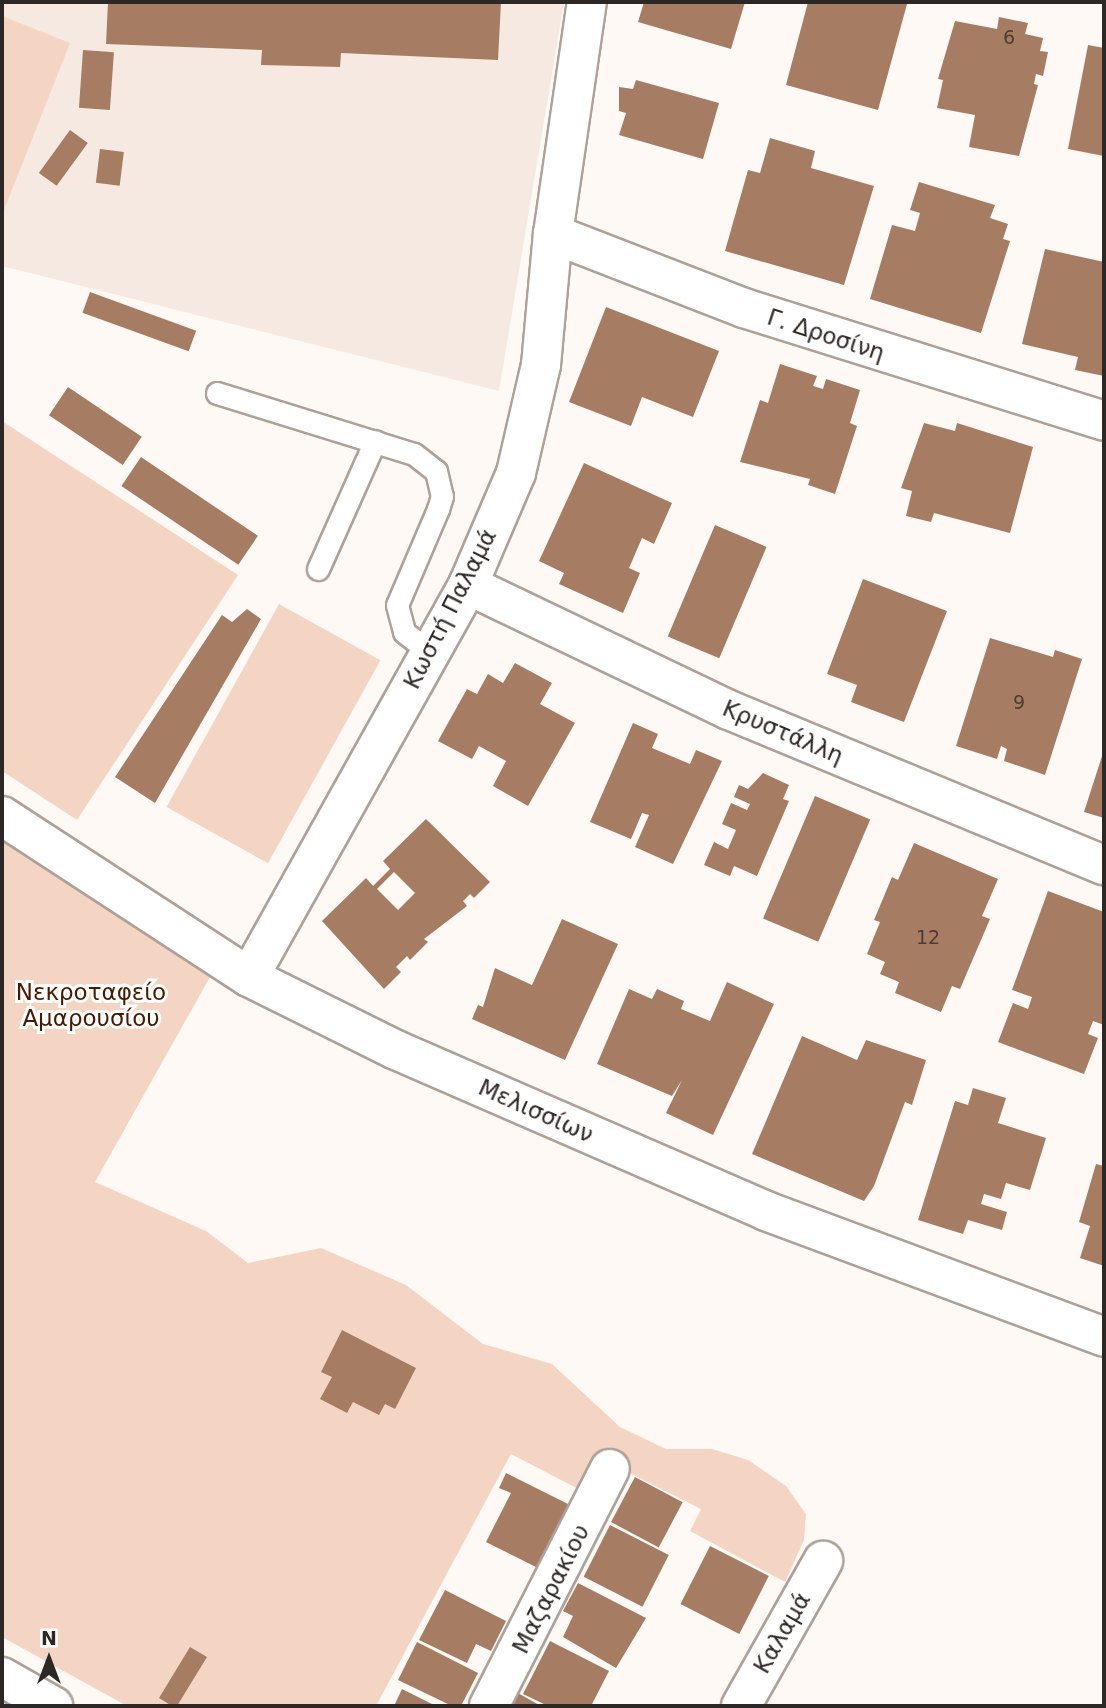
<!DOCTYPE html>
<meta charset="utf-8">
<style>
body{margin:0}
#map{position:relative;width:1106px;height:1708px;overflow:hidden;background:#fff9f6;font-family:"DejaVu Sans",sans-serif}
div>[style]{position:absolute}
.built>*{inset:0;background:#f6e9e2}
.green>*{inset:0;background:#f4d5c4;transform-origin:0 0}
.building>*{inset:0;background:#a67c62;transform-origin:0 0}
.roads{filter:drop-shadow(2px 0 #aea19a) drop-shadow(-2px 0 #aea19a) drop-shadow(0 2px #aea19a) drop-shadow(0 -2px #aea19a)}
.service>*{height:21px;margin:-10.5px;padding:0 10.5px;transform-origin:10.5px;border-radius:10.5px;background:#fff}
.minor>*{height:38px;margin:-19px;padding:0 19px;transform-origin:19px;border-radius:19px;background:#fff}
.tertiary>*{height:38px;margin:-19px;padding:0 19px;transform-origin:19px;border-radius:19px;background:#fff}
span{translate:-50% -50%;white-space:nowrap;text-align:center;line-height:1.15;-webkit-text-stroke:6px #fff;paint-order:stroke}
.number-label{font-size:19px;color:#4b3d34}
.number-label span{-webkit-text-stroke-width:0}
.street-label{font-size:23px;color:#2d2825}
.park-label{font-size:23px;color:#451b00}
.frame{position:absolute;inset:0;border:4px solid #2d2825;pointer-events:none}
.north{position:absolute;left:14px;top:1624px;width:70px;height:70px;-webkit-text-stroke:5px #fff;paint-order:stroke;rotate:0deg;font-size:19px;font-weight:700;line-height:28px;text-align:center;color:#2d2825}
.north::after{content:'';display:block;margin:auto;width:24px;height:32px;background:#2d2825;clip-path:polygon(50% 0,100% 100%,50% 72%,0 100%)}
</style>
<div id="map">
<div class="built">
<i style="clip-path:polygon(2px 2px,564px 2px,499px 391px,2px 266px)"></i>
</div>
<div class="green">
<i style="clip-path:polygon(2px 16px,70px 43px,2px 215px)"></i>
<i style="clip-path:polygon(2px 421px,238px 575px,77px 820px,2px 771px)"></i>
<i style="left:279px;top:604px;width:116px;height:232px;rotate:29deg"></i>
<i style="clip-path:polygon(2px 840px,210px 977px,95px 1182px,206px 1231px,248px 1263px,321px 1248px,406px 1285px,483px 1344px,552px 1364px,620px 1427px,666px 1449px,712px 1449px,748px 1460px,786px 1486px,806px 1514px,804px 1540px,785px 1582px,690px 1531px,701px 1509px,604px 1460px,586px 1493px,511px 1454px,376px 1706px,127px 1706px,2px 1637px)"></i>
</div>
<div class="building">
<i style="clip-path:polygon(108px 2px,501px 2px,498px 60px,341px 53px,340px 67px,261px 65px,262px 50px,106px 44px)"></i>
<i style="clip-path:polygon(644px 2px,745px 2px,731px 49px,638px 22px)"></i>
<i style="clip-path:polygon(808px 2px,907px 4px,878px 110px,786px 85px)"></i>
<i style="clip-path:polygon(999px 17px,1028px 23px,1025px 34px,1043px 38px,1040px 51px,1048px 52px,1043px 76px,1036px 74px,1034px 84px,1038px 85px,1019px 156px,969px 147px,975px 115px,937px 108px,943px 80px,938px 79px,955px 21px,997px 29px)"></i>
<i style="clip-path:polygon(1088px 45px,1104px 48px,1104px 156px,1068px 149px)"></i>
<i style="left:83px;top:50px;width:31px;height:58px;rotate:4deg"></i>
<i style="clip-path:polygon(636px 80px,719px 103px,703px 159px,619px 135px,626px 113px,619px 111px,619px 87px,633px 89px)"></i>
<i style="left:70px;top:130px;width:22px;height:53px;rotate:36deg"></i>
<i style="clip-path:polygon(770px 138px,815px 151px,811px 168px,874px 186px,844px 285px,725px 251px,748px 170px,760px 173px)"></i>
<i style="left:100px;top:149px;width:24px;height:34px;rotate:7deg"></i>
<i style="clip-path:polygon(919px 182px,995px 205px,990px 218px,1008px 224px,1003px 239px,1010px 241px,981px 333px,870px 299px,892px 225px,915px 231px,920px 213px,910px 210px)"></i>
<i style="clip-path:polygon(1045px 249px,1104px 262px,1104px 376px,1075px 370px,1078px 357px,1022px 344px)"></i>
<i style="left:90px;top:292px;width:113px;height:22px;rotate:20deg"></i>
<i style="clip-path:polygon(606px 307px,719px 351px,693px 417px,642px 397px,631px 426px,569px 402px)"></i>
<i style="clip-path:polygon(780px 364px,817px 376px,813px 386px,823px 389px,826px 379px,860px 390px,850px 423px,857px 426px,835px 494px,808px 485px,810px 479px,740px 462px,760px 400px,768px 403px)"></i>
<i style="left:68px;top:387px;width:89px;height:34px;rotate:34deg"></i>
<i style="clip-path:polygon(924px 423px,955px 431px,957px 423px,1033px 447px,1010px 533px,934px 513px,931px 522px,906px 516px,912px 491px,901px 488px)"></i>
<i style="left:141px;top:457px;width:141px;height:35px;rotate:34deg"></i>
<i style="clip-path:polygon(584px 463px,672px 503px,654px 544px,642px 538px,629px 568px,640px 573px,623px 613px,559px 584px,564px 573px,539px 561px)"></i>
<i style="left:715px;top:525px;width:56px;height:121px;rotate:23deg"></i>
<i style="clip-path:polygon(863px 579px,947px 611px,904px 722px,851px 702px,857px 685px,827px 674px)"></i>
<i style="clip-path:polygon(247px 609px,261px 619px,155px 803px,115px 777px,222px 615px,232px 622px)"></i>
<i style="clip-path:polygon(990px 638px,1053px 657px,1055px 650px,1082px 659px,1045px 775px,1004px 761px,1007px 749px,1001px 746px,997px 759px,956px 746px)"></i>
<i style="clip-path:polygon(515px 663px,552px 683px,540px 704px,575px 723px,528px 806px,493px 786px,506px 761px,479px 746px,472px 759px,438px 741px,467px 689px,477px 694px,488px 674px,503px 683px)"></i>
<i style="clip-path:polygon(633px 723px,658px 734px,652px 748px,690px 764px,696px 750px,722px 761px,673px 864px,635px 847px,649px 815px,642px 813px,631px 839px,590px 822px)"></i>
<i style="clip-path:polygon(1104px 750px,1104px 818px,1084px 812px)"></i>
<i style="clip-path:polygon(763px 773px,789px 785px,783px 799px,789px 801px,757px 876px,734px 866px,730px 876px,704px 865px,714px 842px,728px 849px,736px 830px,722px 824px,731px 803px,747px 810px,750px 804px,734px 797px,739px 785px,748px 789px)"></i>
<i style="left:815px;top:796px;width:60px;height:133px;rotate:23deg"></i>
<i style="clip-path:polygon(evenodd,426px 819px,490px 882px,474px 898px,470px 894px,463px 901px,467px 906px,424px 939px,428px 942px,410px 960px,407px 956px,396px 967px,401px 972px,384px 989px,322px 921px,366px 878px,373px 886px,390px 869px,383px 861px,426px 819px,394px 872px,415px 893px,398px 910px,377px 889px,394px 872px)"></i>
<i style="clip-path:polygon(914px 843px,998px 879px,982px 916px,990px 919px,960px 989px,952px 986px,941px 1012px,895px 993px,899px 982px,880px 974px,885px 962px,867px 954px,880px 922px,874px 920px,892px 877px,898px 880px)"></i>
<i style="clip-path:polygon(1048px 891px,1104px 912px,1104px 1025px,1093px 1021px,1088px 1034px,1098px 1038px,1084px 1074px,998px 1042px,1013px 1003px,1028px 1009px,1032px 997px,1012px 990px)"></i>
<i style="clip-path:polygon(562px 919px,618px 944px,565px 1060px,472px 1019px,478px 1005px,483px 1007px,495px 968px,532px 985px)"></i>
<i style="clip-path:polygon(727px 982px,774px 1004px,713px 1135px,666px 1113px,682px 1080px,672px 1096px,597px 1064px,629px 989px,652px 999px,657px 989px,684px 1001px,681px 1009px,710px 1021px)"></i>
<i style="clip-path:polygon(802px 1036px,857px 1060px,866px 1040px,926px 1060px,912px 1105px,905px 1102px,874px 1186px,864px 1201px,752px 1154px)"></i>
<i style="clip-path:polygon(973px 1088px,1006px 1098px,998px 1123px,1046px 1138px,1030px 1190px,1006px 1183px,1001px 1199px,984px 1194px,981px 1204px,1007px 1212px,1002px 1230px,968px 1220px,963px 1234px,918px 1220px,955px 1101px,968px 1105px)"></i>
<i style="clip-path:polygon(1096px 1164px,1104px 1166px,1104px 1266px,1080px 1258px,1090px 1226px,1079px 1222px)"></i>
<i style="clip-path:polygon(342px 1330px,416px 1368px,395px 1409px,385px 1404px,379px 1415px,353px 1402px,347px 1413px,320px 1399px,332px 1377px,321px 1372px)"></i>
<i style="clip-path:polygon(506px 1473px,576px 1508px,544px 1571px,486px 1542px,511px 1493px,499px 1488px)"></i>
<i style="left:635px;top:1477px;width:54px;height:51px;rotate:28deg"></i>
<i style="left:610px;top:1525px;width:66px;height:58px;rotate:27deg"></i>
<i style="left:710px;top:1546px;width:66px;height:65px;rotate:27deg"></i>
<i style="clip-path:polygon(578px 1583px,646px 1618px,616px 1668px,563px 1637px,573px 1616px,563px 1611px)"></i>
<i style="clip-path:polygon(445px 1590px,506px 1621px,491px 1651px,476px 1644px,467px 1663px,419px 1640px)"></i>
<i style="clip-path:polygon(550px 1641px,609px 1671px,591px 1706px,548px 1706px,523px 1694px)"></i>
<i style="clip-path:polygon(417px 1642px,478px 1673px,461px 1706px,452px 1706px,398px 1680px)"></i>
<i style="clip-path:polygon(190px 1647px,207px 1657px,177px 1706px,172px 1706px,159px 1698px)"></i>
<i style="clip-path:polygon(402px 1689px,436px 1706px,394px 1706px)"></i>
<i style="clip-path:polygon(516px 1692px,541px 1706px,508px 1706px)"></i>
</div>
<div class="roads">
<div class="service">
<i style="left:217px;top:393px;width:206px;rotate:17.2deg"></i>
<i style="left:414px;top:454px;width:28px;rotate:38deg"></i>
<i style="left:436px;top:471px;width:26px;rotate:77deg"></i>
<i style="left:442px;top:496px;width:14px;rotate:107deg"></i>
<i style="left:438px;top:509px;width:104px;rotate:113.1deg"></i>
<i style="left:397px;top:605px;width:28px;rotate:75deg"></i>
<i style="left:404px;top:632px;width:33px;rotate:38deg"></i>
<i style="left:318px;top:569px;width:140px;rotate:-66deg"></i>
</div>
<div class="minor">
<i style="left:553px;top:234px;width:205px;rotate:21.2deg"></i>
<i style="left:744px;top:308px;width:377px;rotate:17.4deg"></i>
<i style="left:468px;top:585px;width:289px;rotate:25.6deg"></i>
<i style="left:729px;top:710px;width:406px;rotate:22.5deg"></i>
<i style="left:2px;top:816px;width:295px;rotate:33.1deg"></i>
<i style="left:249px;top:977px;width:164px;rotate:26.4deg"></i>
<i style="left:396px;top:1050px;width:404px;rotate:23.5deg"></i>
<i style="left:766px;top:1211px;width:361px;rotate:20.4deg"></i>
<i style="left:249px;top:977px;width:449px;rotate:-60.8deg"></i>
<i style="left:468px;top:585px;width:122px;rotate:-66.8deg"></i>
<i style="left:516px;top:473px;width:111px;rotate:-77deg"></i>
<i style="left:541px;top:365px;width:132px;rotate:-84.8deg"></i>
<i style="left:553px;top:234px;width:234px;rotate:-81.7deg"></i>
<i style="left:489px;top:1706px;width:266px;rotate:-63deg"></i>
<i style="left:741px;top:1706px;width:167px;rotate:-60.5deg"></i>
</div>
<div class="tertiary">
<i style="left:2px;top:1677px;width:59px;rotate:29.6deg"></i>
</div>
</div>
<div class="number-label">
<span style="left:1009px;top:38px">6</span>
<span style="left:1019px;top:703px">9</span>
<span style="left:928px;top:938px">12</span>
</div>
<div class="street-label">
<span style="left:826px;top:335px;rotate:18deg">Γ. Δροσίνη</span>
<span style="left:450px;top:609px;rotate:-63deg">Κωστή Παλαμά</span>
<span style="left:783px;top:732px;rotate:23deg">Κρυστάλλη</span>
<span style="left:536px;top:1111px;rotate:24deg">Μελισσίων</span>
<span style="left:551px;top:1589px;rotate:-63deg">Μαζαρακίου</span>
<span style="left:782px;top:1633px;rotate:-60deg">Καλαμά</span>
</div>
<div class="park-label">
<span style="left:91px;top:1005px">Νεκροταφείο<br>Αμαρουσίου</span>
</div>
<div class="frame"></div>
<div class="north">N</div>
</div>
